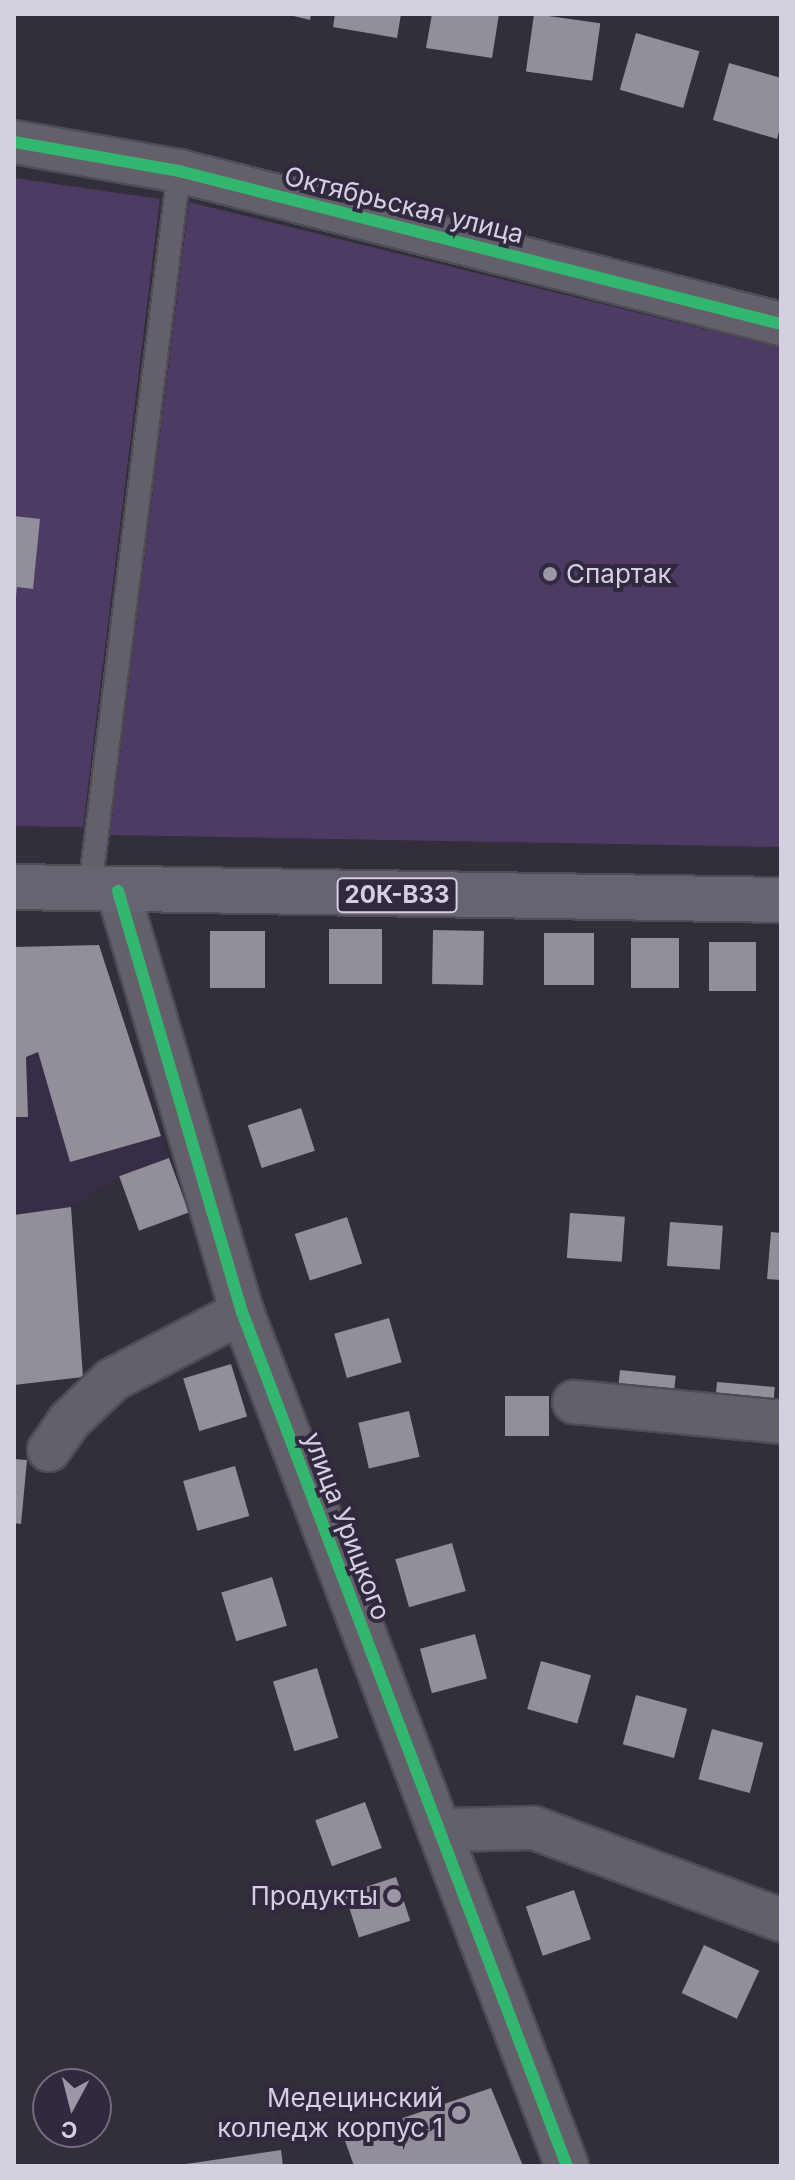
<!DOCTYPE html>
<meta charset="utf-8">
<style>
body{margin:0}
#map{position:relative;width:795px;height:2180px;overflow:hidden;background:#322e3a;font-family:Inter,sans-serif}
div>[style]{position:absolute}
.built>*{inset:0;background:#372d47}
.green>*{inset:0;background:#4c3c64}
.building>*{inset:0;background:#928e9a;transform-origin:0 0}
.roads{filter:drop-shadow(2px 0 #4f4c56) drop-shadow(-2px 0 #4f4c56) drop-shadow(0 2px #4f4c56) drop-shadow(0 -2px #4f4c56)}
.lane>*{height:22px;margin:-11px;padding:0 11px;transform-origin:11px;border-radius:11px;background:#63606a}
.street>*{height:42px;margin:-21px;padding:0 21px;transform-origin:21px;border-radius:21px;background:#63606a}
.primary>*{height:44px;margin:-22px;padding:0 22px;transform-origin:22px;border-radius:22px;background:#686371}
.cycleway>*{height:12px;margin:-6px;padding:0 6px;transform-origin:6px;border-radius:6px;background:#33b770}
.dots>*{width:22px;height:22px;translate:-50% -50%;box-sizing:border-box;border:4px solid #31293f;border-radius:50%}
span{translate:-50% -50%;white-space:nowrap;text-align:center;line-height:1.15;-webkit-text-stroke:8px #31293f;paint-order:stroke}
.shield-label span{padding:2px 6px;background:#31293f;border:2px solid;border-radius:6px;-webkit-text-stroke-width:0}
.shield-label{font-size:24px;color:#d5d0df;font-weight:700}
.street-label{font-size:26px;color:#d5d0df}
.poi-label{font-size:26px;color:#d5d0df}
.left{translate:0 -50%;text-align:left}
.right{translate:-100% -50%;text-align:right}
.frame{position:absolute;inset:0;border:16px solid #d5d0df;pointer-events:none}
.north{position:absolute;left:32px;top:2068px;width:80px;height:80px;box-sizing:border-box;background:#31293f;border:2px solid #736c7f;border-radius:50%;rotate:187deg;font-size:22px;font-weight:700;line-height:32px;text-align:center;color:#d5d0df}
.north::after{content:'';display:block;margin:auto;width:28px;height:36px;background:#9c97a5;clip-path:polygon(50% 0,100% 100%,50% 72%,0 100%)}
</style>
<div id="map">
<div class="built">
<i style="clip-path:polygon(99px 945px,169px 1158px,120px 1177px,71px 1207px,83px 1377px,14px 1385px,14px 947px)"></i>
</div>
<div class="green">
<i style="clip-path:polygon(14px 178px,160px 199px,83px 827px,14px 826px)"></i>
<i style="clip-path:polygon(189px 202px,781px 348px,781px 847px,110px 835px)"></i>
</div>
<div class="building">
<i style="clip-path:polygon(285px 14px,311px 14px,310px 20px)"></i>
<i style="clip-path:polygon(335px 14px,401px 14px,397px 38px,333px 27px)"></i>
<i style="clip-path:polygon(432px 14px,499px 14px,492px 58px,426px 48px)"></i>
<i style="left:534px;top:14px;width:67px;height:58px;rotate:8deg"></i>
<i style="left:636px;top:33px;width:66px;height:59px;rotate:16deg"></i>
<i style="clip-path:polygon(729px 63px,781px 78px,781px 124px,777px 139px,713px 120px)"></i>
<i style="clip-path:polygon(14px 516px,40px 519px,33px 589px,17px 587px,16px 596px)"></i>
<i style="left:329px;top:929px;width:53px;height:55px"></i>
<i style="left:433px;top:930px;width:51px;height:54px;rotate:1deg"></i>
<i style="left:210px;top:931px;width:55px;height:57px"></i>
<i style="left:544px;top:933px;width:50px;height:52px"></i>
<i style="left:631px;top:938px;width:48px;height:50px"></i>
<i style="left:709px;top:942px;width:47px;height:49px"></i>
<i style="clip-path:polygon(99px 945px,161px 1136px,70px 1162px,38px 1052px,26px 1057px,28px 1117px,14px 1117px,14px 947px)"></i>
<i style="left:301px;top:1108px;width:45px;height:56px;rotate:72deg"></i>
<i style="left:169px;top:1158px;width:58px;height:53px;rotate:70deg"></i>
<i style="clip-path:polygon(71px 1207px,83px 1377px,14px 1385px,14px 1215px)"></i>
<i style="left:570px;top:1213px;width:55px;height:45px;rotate:4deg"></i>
<i style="left:347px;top:1217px;width:49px;height:55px;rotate:72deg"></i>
<i style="left:670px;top:1222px;width:53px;height:44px;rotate:4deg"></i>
<i style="clip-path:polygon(771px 1232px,781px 1233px,781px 1280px,767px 1279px)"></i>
<i style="left:389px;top:1318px;width:46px;height:57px;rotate:74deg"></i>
<i style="left:231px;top:1364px;width:55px;height:50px;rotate:73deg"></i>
<i style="left:620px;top:1370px;width:56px;height:48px;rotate:6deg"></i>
<i style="left:717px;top:1382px;width:58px;height:49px;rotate:5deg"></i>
<i style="left:505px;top:1396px;width:44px;height:40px"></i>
<i style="left:409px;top:1411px;width:47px;height:52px;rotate:77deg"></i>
<i style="clip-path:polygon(14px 1459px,27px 1460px,21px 1524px,14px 1523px)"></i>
<i style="left:235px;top:1466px;width:52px;height:54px;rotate:74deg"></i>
<i style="left:452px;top:1543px;width:50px;height:59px;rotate:74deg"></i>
<i style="left:272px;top:1577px;width:51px;height:53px;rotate:73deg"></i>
<i style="left:475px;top:1634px;width:46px;height:57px;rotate:75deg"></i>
<i style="left:541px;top:1661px;width:52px;height:50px;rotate:16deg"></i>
<i style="left:317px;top:1668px;width:73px;height:46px;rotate:73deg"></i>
<i style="left:636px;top:1695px;width:53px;height:51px;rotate:15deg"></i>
<i style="left:712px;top:1729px;width:53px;height:52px;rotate:15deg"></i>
<i style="left:365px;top:1802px;width:49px;height:53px;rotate:70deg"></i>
<i style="left:396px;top:1877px;width:46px;height:54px;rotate:72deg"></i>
<i style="left:574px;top:1890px;width:52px;height:51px;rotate:71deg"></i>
<i style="left:704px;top:1945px;width:61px;height:53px;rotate:25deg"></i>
<i style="clip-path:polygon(491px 2088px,523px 2166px,354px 2166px,344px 2138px)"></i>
<i style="clip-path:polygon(281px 2150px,283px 2166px,186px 2166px,186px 2164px)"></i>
</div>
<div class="roads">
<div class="lane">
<i style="left:90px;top:888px;width:723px;rotate:-82.92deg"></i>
</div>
<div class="street">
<i style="left:14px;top:142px;width:168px;rotate:10deg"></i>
<i style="left:179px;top:171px;width:621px;rotate:14.26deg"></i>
<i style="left:118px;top:891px;width:439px;rotate:73.6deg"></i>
<i style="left:242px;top:1312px;width:914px;rotate:69.17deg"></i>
<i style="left:574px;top:1402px;width:208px;rotate:5.5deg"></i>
<i style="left:49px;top:1450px;width:35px;rotate:-55deg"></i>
<i style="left:69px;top:1421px;width:59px;rotate:-43.6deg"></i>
<i style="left:112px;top:1380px;width:147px;rotate:-27.6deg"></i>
<i style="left:441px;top:1830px;width:93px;rotate:-1.2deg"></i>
<i style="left:534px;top:1828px;width:264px;rotate:20.4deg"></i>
</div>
<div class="primary">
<i style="left:14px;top:887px;width:767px;rotate:0.97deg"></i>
</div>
</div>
<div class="cycleway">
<i style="left:14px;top:142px;width:168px;rotate:10deg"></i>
<i style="left:179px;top:171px;width:621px;rotate:14.26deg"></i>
<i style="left:118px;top:891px;width:439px;rotate:73.6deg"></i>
<i style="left:242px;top:1312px;width:914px;rotate:69.17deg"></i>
</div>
<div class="dots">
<i style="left:550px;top:574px;background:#9c97a5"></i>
<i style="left:394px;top:1896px;background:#9c97a5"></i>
<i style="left:459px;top:2113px;background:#9c97a5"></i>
</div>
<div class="shield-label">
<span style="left:397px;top:895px">20К-В33</span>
</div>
<div class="street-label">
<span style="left:404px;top:205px;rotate:14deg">Октябрьская улица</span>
<span style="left:347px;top:1526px;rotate:69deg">улица Урицкого</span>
</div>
<div class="poi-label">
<span class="left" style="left:566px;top:574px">Спартак</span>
<span class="right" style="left:378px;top:1896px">Продукты</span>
<span class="right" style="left:443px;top:2113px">Медецинский<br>колледж корпус 1</span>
</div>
<div class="frame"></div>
<div class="north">С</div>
</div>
